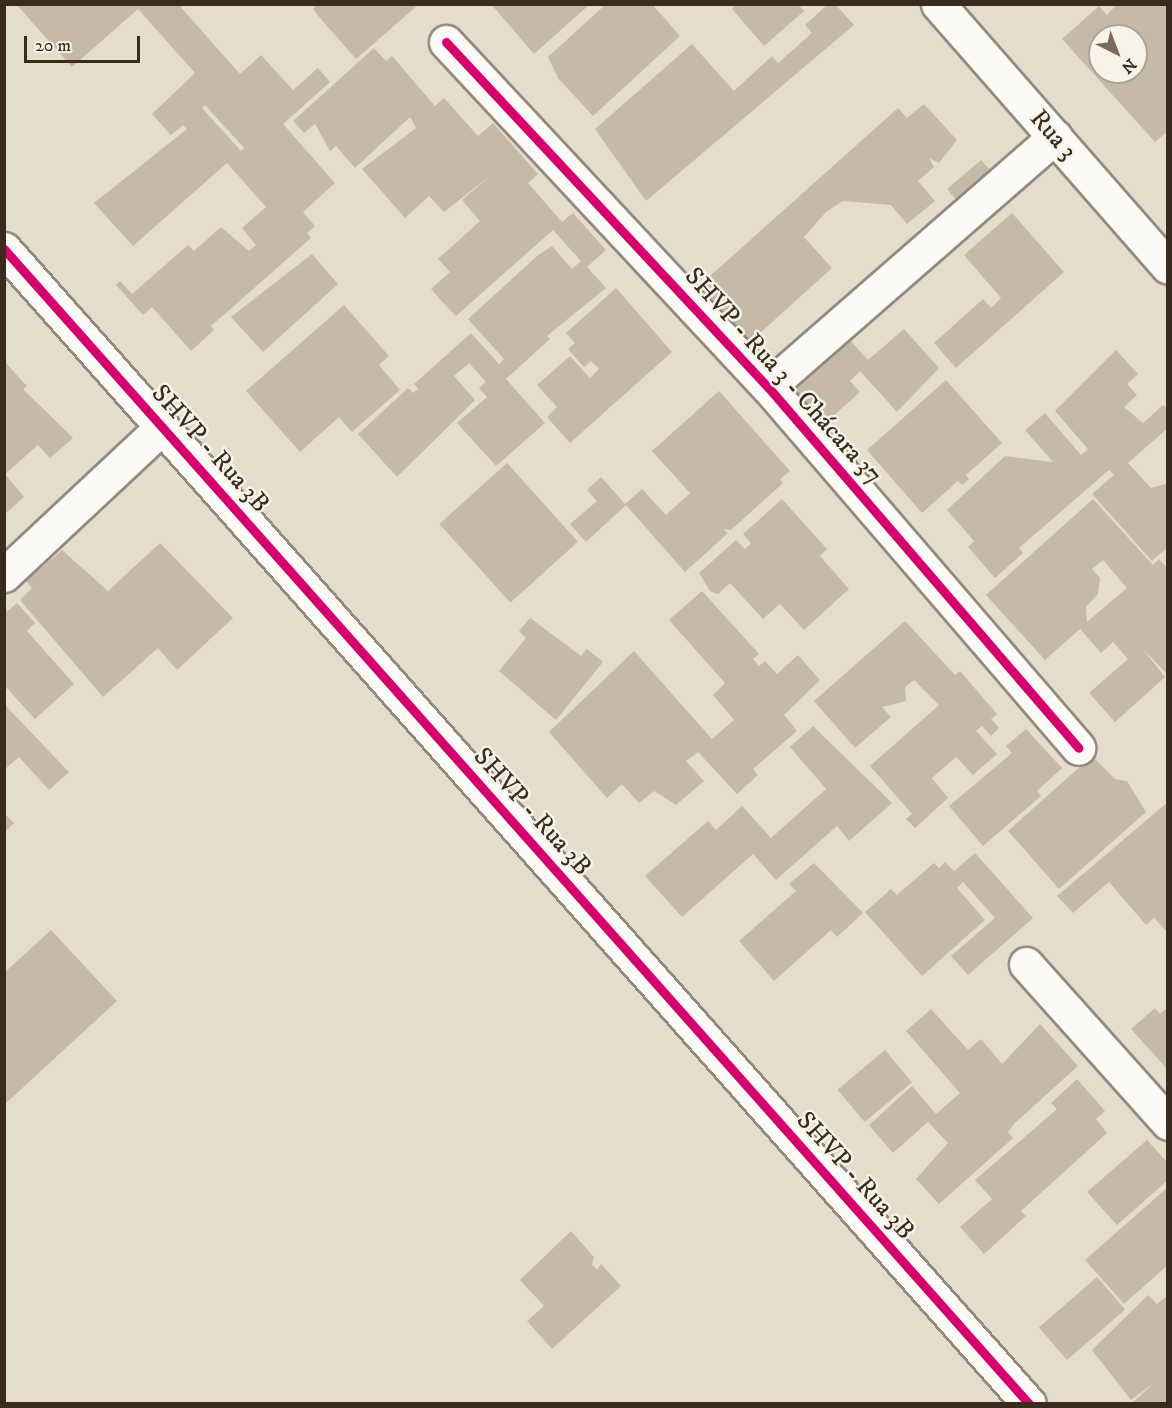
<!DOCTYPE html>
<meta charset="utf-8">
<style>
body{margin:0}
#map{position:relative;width:1172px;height:1408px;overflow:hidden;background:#e6dccc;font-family:"IM FELL DW Pica",serif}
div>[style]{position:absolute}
.building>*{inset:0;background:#c7b9a8;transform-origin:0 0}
.roads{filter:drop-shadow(2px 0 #918a7f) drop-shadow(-2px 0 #918a7f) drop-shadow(0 2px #918a7f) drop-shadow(0 -2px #918a7f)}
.minor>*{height:33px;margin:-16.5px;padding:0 16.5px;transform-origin:16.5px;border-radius:16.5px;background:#fbfaf7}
.tertiary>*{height:33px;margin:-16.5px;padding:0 16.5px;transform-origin:16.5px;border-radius:16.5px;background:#fbfaf7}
.secondary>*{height:33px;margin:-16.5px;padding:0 16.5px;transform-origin:16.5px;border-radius:16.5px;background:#fbfaf7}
.cycleway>*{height:9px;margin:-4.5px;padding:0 4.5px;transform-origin:4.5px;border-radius:4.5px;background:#d6006c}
span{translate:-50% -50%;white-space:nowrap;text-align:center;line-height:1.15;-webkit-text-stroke:5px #f7f3e8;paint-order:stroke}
.street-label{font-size:26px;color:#3b2a1e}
.frame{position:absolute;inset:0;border:6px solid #3b2a1e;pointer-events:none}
.north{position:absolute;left:1088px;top:24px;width:60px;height:60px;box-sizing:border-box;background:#f7f3e8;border:2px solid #aca397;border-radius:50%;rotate:138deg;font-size:16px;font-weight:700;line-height:24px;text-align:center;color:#3b2a1e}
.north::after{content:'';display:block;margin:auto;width:21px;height:27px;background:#77685b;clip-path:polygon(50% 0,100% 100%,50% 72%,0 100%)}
.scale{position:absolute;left:24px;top:36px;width:116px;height:27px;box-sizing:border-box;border:3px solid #3b2a1e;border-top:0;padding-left:8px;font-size:18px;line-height:21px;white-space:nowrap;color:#3b2a1e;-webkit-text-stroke:4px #f7f3e8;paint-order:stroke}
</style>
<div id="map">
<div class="building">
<i style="clip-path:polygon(evenodd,16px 4px,178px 4px,240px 74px,261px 55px,293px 90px,318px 68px,330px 82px,283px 124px,335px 183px,303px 212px,315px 226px,307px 233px,311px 238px,211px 326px,214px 330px,191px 351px,152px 307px,143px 315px,116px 285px,120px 281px,132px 294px,188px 245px,194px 251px,221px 227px,249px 251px,256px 245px,242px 228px,266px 207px,227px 163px,133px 246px,94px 203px,187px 129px,183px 125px,171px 135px,152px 114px,195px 73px,138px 9px,72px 67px,16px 4px,205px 105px,244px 148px,241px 151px,202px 108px,205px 105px)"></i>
<i style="clip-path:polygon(318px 4px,419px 4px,356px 59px,320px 18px,313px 9px)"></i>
<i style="clip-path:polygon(491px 4px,590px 4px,534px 54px)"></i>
<i style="clip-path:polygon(606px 4px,652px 4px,680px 36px,593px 116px,558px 78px,548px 57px)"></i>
<i style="clip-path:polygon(736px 4px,798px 4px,804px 11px,764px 46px,732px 9px)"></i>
<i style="clip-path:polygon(828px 4px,835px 4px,854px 25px,646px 201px,595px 129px,692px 44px,734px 91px,772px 56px,778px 63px,812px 33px,805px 25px)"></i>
<i style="clip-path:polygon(evenodd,1168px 4px,1168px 131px,1155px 142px,1062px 39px,1099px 6px,1107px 15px,1117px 4px,1168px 4px,1100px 36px,1136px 36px,1136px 72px,1100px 72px,1100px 36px)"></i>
<i style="clip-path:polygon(374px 48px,386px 61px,392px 56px,435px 106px,444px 98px,478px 136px,493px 123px,538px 174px,528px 183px,562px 222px,573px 213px,606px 250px,587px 267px,606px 288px,547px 336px,550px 339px,506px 379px,545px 423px,496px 466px,457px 423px,487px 397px,479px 388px,486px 382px,469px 363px,454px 376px,475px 400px,397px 477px,358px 434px,408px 388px,413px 393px,418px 389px,414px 384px,471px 333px,499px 364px,504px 359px,468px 319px,537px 256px,552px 246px,572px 269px,581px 261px,553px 230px,456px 316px,447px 307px,431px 289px,450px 272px,438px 259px,480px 221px,462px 200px,491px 175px,444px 212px,429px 196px,405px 218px,362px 169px,416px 128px,410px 117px,355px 168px,336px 146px,330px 151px,315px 124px,304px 133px,293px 121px)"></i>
<i style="clip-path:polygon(924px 104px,957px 140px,939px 163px,929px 158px,934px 167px,918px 181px,935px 201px,907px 224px,891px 205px,843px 201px,826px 212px,804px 237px,832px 268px,750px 342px,700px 285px,898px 108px,907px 118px)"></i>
<i style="clip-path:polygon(981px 160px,997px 178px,973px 186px,956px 200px,947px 189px)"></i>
<i style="clip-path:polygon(1012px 213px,1064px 272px,956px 368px,934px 343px,983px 299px,991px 308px,1001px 298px,964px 255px)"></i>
<i style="clip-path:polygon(312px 254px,338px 284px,263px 352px,231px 317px)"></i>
<i style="clip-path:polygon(616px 288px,672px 352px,570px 443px,547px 417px,557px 407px,537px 385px,570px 356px,590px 378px,599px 369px,591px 361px,584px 367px,568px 349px,575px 343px,566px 333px)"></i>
<i style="clip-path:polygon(344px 305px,389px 356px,379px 365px,400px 390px,352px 432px,339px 417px,300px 452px,246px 391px)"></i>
<i style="clip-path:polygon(904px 329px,939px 368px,897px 412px,860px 371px,850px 381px,860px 392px,824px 424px,791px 388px,848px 338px,868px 360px)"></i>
<i style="clip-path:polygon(1116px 350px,1138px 374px,1127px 384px,1137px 395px,1124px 407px,1143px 423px,1163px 405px,1168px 409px,1168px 428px,1128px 463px,1151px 488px,1168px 483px,1168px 547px,1152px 561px,1092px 494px,1114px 475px,1109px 470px,1019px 548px,1023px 553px,995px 578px,968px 547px,974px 541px,947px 510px,1005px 456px,1053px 462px,1025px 430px,1045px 413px,1081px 455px,1088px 449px,1055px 411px)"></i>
<i style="clip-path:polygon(4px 361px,27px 386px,23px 389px,73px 438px,50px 458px,38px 445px,5px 474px,24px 497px,4px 515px)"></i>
<i style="clip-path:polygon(946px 380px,1002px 443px,966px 475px,969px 479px,962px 485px,958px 481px,922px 513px,867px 450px)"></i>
<i style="clip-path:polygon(719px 391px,790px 471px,780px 479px,783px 483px,731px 530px,723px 529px,728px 533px,685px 572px,625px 504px,642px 489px,666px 515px,690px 493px,652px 451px)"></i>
<i style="left:507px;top:463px;width:106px;height:91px;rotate:48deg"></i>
<i style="clip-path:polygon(601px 477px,626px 505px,586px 542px,570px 524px,597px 501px,587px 490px)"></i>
<i style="clip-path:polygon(782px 499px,827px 549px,820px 556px,849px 589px,804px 630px,780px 604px,763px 619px,730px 583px,718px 594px,710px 591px,699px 573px,736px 540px,745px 549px,751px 543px,743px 534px)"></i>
<i style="clip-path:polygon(evenodd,1093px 499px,1153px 565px,1159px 559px,1168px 569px,1168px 675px,1143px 649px,1165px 677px,1115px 722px,1089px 693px,1128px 659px,1113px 642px,1101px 653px,1080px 629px,1045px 660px,986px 595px,1093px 499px,1103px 560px,1127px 588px,1087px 622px,1086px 607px,1098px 594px,1100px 578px,1092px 569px,1103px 560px)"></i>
<i style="clip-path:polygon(160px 543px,233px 618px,177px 670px,158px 648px,103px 697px,20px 600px,32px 588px,26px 581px,62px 550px,108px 591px)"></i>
<i style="clip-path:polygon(702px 591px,759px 654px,753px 659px,759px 666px,765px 661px,777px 674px,798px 655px,820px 680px,784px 715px,797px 731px,753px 769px,758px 775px,737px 794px,698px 752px,686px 761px,704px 781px,676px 805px,654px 791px,639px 803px,622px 784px,607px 798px,549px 732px,634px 651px,712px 739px,734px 720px,713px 695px,725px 683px,669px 620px)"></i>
<i style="clip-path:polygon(17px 603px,35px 623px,27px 631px,74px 684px,35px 719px,4px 685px,4px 614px)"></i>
<i style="clip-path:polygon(530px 618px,581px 656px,587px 649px,603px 662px,556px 720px,499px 671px,526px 638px,519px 631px)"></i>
<i style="clip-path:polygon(905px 621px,955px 675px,960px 671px,997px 714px,991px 719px,999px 728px,991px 736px,982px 726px,976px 731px,997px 754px,973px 775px,956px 757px,932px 778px,948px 798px,915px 828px,906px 819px,912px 814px,870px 766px,939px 705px,914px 680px,905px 687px,906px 701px,882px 707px,891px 717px,855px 748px,814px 701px)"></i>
<i style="clip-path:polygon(4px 704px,69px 772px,49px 790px,19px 757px,4px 770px)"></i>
<i style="clip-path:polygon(813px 726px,892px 803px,849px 841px,837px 826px,776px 880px,753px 854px,682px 917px,645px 876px,708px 821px,716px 830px,742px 806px,771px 838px,826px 789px,790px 747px)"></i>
<i style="clip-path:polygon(1026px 729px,1062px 768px,1037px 791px,1041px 796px,983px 846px,949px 806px,1012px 753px,1006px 746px)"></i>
<i style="clip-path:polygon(1092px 756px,1115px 779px,1127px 781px,1146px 812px,1059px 889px,1008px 831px)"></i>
<i style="clip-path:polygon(1168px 802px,1168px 933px,1154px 918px,1146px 925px,1109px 882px,1073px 913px,1057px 896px)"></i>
<i style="clip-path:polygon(4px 813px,14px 823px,4px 833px)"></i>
<i style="clip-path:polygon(975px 853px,1033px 918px,968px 975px,951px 956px,995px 918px,963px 882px,957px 888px,985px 920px,922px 976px,865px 912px,891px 889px,897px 895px,934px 863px,939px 868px,945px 862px,954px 871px)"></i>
<i style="clip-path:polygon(814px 863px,863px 913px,837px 937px,831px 930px,774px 981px,739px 941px,796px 891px,789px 884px)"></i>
<i style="clip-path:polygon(51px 930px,117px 1001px,4px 1105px,4px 973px)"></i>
<i style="clip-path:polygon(1168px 1007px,1168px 1070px,1131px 1029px,1155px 1008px,1160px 1014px)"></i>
<i style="clip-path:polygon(931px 1009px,968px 1050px,981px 1039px,1002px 1064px,1040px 1024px,1078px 1066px,1015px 1123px,1008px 1132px,1013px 1138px,939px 1204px,916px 1179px,948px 1143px,928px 1122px,893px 1153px,869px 1125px,912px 1086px,936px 1114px,960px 1093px,906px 1031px)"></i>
<i style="left:885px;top:1050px;width:42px;height:62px;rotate:50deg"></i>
<i style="clip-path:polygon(1077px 1079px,1105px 1111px,1096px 1119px,1107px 1133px,1021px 1211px,1026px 1216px,984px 1254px,960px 1227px,992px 1199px,975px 1180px,1057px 1109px,1051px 1103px)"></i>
<i style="clip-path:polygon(1147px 1140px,1168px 1163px,1168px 1180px,1117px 1225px,1087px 1192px)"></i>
<i style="clip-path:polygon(1168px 1187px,1168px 1265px,1124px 1304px,1085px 1260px)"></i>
<i style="clip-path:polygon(571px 1231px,594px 1257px,592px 1265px,597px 1270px,601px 1264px,621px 1286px,552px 1349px,527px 1321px,544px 1306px,520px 1280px)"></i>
<i style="left:1097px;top:1277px;width:43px;height:77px;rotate:49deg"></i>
<i style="clip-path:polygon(1148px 1295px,1157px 1304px,1168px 1295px,1168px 1404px,1131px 1404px,1154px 1383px,1131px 1400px,1092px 1350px)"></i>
</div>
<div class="roads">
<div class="minor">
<i style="left:446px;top:42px;width:472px;rotate:47deg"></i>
<i style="left:768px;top:387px;width:476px;rotate:49.3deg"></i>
<i style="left:768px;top:387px;width:381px;rotate:-41.1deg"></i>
<i style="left:4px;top:575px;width:216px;rotate:-43.1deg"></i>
<i style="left:1026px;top:964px;width:213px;rotate:48.2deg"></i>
</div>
<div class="tertiary">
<i style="left:4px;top:249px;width:1544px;rotate:48.41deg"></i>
</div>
<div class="secondary">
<i style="left:938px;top:4px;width:349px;rotate:48.8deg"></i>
</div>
</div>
<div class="cycleway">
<i style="left:446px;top:42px;width:472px;rotate:47deg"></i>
<i style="left:768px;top:387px;width:476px;rotate:49.3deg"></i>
<i style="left:4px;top:249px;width:1544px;rotate:48.41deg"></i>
</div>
<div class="street-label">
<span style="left:1053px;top:135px;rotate:49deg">Rua 3</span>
<span style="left:783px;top:376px;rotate:48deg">SHVP - Rua 3 - Chácara 37</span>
<span style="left:210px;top:449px;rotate:48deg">SHVP - Rua 3B</span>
<span style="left:532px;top:812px;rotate:48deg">SHVP - Rua 3B</span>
<span style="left:855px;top:1176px;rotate:48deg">SHVP - Rua 3B</span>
</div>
<div class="frame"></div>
<div class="north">N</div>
<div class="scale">20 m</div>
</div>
